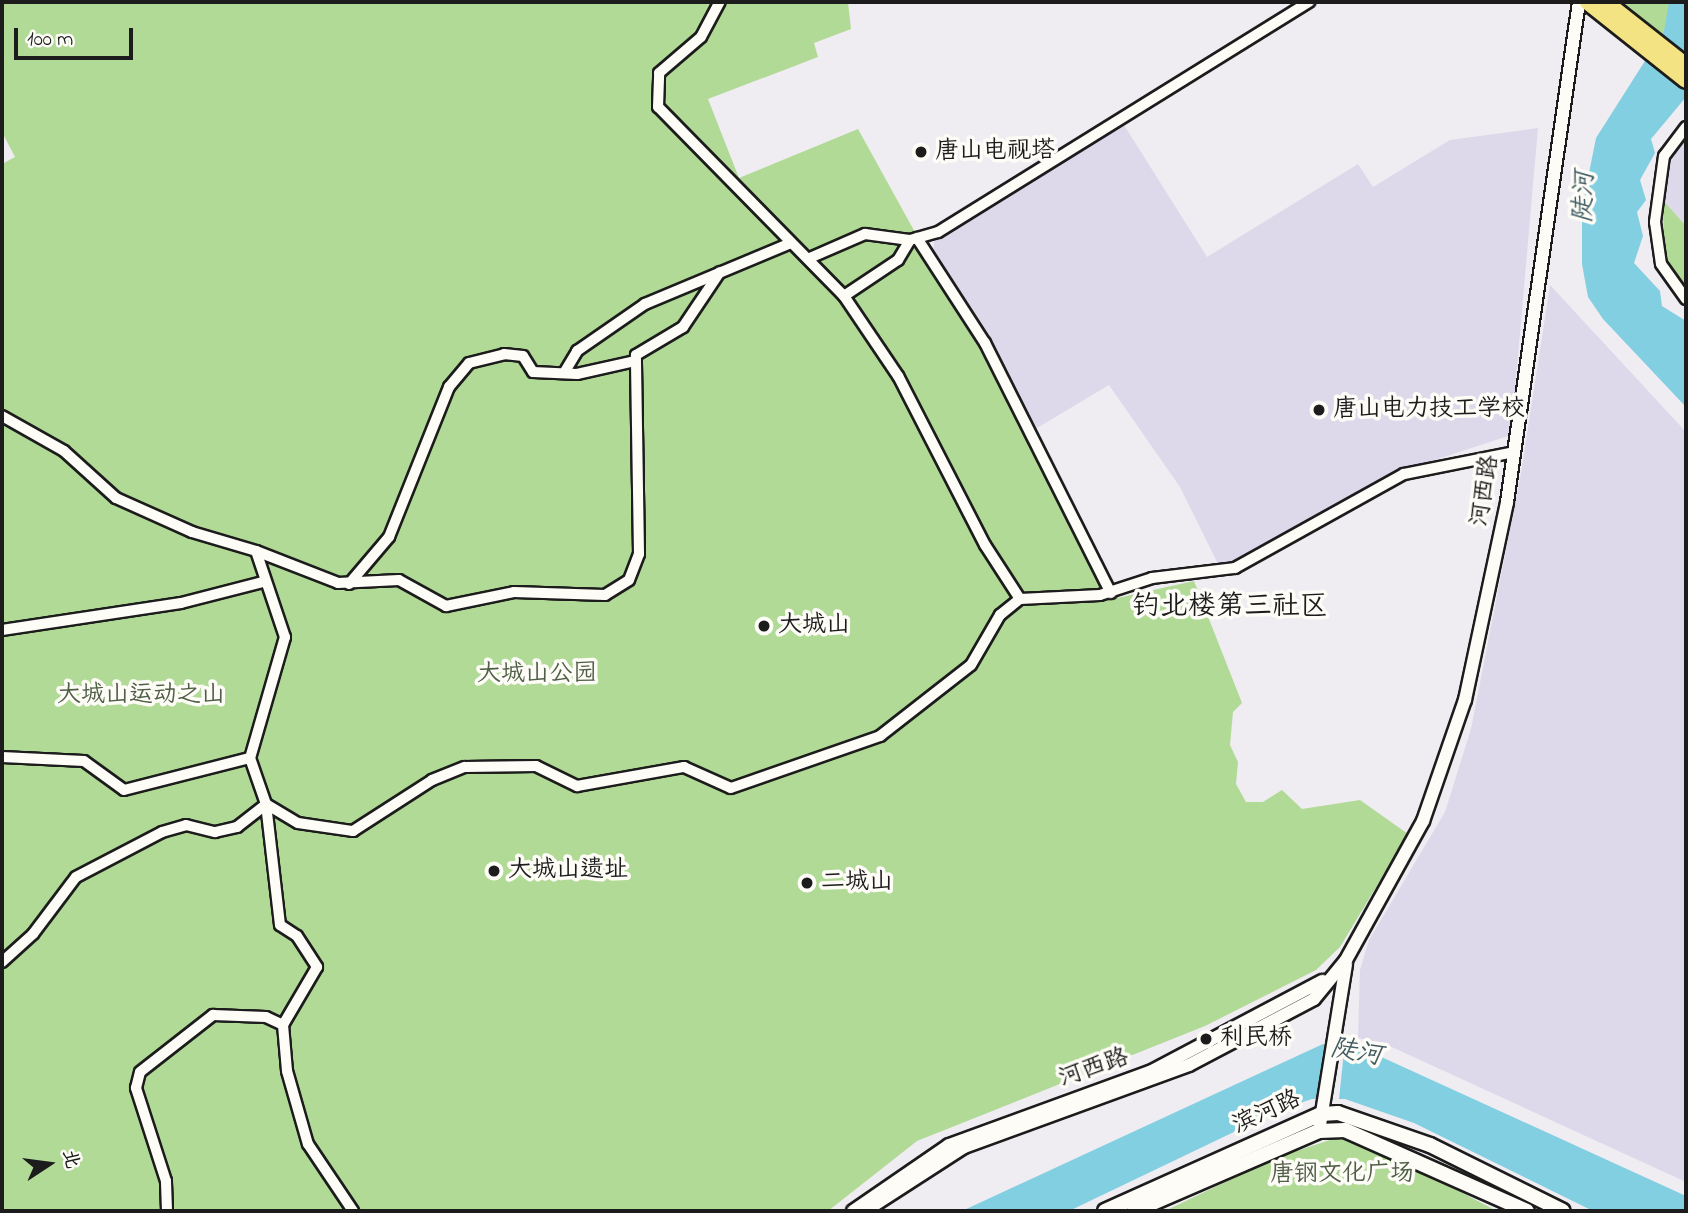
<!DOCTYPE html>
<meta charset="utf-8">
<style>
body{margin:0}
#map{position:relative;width:1688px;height:1213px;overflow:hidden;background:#efecf2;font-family:"Indie Flower","LXGW WenKai TC",sans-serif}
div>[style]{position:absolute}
.built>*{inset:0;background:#ded8eb}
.green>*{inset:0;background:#b2da97}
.water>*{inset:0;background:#82cfe2}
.pier>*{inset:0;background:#efecf2;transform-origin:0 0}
.roads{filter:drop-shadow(2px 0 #1c1c1c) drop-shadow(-2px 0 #1c1c1c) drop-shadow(0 2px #1c1c1c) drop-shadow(0 -2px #1c1c1c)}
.minor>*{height:10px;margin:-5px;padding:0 5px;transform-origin:5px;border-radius:5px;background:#fdfcf7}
.tertiary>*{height:12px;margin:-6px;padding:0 6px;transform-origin:6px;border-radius:6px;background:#fdfcf7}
.secondary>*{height:14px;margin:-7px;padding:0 7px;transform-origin:7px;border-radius:7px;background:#fdfcf7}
.primary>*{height:16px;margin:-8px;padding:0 8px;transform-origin:8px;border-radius:8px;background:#f4e382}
.dots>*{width:19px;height:19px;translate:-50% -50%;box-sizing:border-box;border:4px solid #fdfcf7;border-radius:50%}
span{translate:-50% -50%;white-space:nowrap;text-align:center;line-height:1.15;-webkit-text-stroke:7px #fdfcf7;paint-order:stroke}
.poi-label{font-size:24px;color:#1c1c1c}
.left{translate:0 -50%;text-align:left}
.street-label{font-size:24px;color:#1c1c1c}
.park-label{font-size:24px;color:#505e47}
.water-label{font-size:26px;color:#405b61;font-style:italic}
.quarter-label{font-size:28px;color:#1c1c1c}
.frame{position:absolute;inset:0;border:4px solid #1c1c1c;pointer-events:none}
.north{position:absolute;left:14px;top:1129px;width:70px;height:70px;-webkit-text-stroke:5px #fdfcf7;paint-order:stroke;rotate:77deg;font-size:19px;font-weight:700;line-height:28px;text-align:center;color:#1c1c1c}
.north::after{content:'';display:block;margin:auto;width:24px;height:32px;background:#1c1c1c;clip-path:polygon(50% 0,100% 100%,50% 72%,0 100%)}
.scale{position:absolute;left:14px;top:28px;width:119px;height:32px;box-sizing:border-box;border:4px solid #1c1c1c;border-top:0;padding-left:9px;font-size:21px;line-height:24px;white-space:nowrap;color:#1c1c1c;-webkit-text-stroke:5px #fdfcf7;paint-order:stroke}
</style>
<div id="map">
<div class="built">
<i style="clip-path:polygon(1124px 125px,1207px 257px,1358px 164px,1373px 187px,1450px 140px,1538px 128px,1511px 435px,1389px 475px,1223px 574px,1180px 487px,1109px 385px,1037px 428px,933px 250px,935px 237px)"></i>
<i style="clip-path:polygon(1686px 135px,1686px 226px,1663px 200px,1668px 167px)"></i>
<i style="clip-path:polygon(1550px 285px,1686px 432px,1686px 1182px,1383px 1043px,1358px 1038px,1360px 970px,1369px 940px,1445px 812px,1471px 729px,1521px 473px)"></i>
</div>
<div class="green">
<i style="clip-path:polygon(2px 2px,848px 2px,851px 29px,814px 43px,818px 57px,708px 99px,739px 178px,858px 129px,1027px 435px,1108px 600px,1194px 581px,1242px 703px,1233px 712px,1230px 745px,1238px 762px,1236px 784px,1246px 802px,1263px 802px,1282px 790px,1302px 809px,1360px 800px,1408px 834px,1340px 947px,1316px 970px,1205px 1026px,917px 1141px,828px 1211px,2px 1211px,2px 164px,15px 157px,2px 132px)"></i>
<i style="clip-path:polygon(1622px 2px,1686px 2px,1686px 55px,1634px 15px)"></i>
<i style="clip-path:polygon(1663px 200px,1686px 226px,1686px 292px,1664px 262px)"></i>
<i style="clip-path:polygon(1339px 1137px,1363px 1141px,1497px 1211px,1165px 1211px,1275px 1158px)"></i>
</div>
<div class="water">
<i style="clip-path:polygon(1669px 2px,1686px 2px,1686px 97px,1651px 139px,1655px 153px,1640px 180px,1646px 200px,1637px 212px,1643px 236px,1634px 263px,1660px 291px,1662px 306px,1686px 321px,1686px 407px,1603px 319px,1588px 297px,1582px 264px,1582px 208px,1596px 138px,1664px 31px)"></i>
<i style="clip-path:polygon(1323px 1044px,1377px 1055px,1686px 1196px,1686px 1211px,1593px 1211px,1414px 1123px,1345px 1099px,1312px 1099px,1282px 1109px,1069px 1211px,962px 1211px)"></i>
</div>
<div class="pier">
<i style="left:1325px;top:1041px;width:20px;height:59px;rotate:6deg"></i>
</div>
<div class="roads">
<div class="minor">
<i style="left:1686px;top:127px;width:36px;rotate:127deg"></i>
<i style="left:1664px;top:156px;width:67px;rotate:97.8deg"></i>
<i style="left:1655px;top:222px;width:42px;rotate:81.9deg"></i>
<i style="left:1661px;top:264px;width:43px;rotate:54.5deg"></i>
<i style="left:917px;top:238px;width:125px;rotate:57.1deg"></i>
<i style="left:985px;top:343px;width:280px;rotate:63.3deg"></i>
<i style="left:812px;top:257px;width:58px;rotate:-23.5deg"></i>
<i style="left:865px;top:234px;width:45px;rotate:7.6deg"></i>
<i style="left:910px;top:240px;width:29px;rotate:-16deg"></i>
<i style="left:938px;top:232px;width:437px;rotate:-31.8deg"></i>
<i style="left:844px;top:296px;width:65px;rotate:-33.7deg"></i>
<i style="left:898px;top:260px;width:23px;rotate:-59deg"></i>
<i style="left:564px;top:373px;width:26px;rotate:-59deg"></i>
<i style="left:577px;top:351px;width:83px;rotate:-34.7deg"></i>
<i style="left:645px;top:304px;width:158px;rotate:-22.7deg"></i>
<i style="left:2px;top:416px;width:71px;rotate:29.4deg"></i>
<i style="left:64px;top:451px;width:70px;rotate:42.1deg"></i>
<i style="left:116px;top:498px;width:83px;rotate:24.1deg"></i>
<i style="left:192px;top:532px;width:67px;rotate:16.5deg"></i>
<i style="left:256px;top:551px;width:91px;rotate:71.4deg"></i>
<i style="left:285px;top:637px;width:126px;rotate:106.1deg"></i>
<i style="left:250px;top:758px;width:49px;rotate:70.8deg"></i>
<i style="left:266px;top:804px;width:37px;rotate:31deg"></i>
<i style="left:298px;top:823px;width:56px;rotate:8.3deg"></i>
<i style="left:353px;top:831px;width:94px;rotate:-32.8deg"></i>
<i style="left:432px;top:780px;width:35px;rotate:-22deg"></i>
<i style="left:465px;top:767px;width:71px;rotate:-0.8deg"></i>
<i style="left:536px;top:766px;width:46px;rotate:26deg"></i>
<i style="left:577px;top:786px;width:109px;rotate:-10.1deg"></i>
<i style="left:684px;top:767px;width:51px;rotate:24.1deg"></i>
<i style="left:731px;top:788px;width:158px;rotate:-19.2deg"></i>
<i style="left:880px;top:736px;width:115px;rotate:-38deg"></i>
<i style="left:971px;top:665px;width:58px;rotate:-59.9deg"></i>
<i style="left:1000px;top:615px;width:26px;rotate:-39deg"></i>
<i style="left:1020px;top:599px;width:64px;rotate:-122.9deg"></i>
<i style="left:985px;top:545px;width:190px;rotate:-117.2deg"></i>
<i style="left:898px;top:376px;width:97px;rotate:-124deg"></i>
<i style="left:844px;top:296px;width:265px;rotate:-134.5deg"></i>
<i style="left:658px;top:107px;width:34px;rotate:-88deg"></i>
<i style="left:659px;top:73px;width:55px;rotate:-40.6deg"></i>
<i style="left:701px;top:37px;width:40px;rotate:-62deg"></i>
<i style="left:256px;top:551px;width:88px;rotate:21.3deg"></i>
<i style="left:338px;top:583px;width:61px;rotate:-2.8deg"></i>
<i style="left:399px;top:580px;width:54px;rotate:29deg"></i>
<i style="left:446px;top:606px;width:69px;rotate:-11.6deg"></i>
<i style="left:514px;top:592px;width:91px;rotate:1.9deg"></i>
<i style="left:605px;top:595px;width:28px;rotate:-32deg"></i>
<i style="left:629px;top:580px;width:28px;rotate:-69deg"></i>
<i style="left:639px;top:554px;width:199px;rotate:-90.9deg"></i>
<i style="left:636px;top:355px;width:55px;rotate:-30.8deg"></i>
<i style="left:683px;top:327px;width:66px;rotate:-56.1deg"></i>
<i style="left:349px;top:584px;width:62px;rotate:-49.6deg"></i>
<i style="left:389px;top:537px;width:162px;rotate:-68.2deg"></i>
<i style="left:449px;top:387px;width:31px;rotate:-50deg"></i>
<i style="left:469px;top:363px;width:36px;rotate:-14deg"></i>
<i style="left:504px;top:354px;width:19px;rotate:6deg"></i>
<i style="left:523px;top:356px;width:19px;rotate:58deg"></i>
<i style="left:533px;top:372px;width:44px;rotate:2.6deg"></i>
<i style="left:577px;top:374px;width:59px;rotate:-12.6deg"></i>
<i style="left:1020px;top:599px;width:80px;rotate:-2.9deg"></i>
<i style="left:1100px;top:595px;width:55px;rotate:-18.1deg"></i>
<i style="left:1152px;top:578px;width:84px;rotate:-6.9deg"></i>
<i style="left:1235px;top:568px;width:193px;rotate:-29.1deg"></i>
<i style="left:1404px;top:474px;width:112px;rotate:-11.3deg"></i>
<i style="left:2px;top:630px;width:181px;rotate:-8.6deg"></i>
<i style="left:181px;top:603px;width:85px;rotate:-14.4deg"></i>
<i style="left:2px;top:757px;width:82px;rotate:2.8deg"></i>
<i style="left:84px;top:761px;width:49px;rotate:35.9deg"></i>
<i style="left:124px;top:790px;width:130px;rotate:-14.3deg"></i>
<i style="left:2px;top:962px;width:42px;rotate:-42.1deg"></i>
<i style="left:33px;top:934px;width:71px;rotate:-53deg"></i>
<i style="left:76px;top:877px;width:97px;rotate:-27.6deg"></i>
<i style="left:162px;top:832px;width:25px;rotate:-16deg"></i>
<i style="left:186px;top:825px;width:30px;rotate:14deg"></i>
<i style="left:215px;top:832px;width:23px;rotate:-13deg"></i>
<i style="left:237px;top:827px;width:37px;rotate:-38deg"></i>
<i style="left:266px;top:804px;width:122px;rotate:83.4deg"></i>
<i style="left:280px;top:925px;width:20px;rotate:33deg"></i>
<i style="left:297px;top:936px;width:37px;rotate:57deg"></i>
<i style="left:317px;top:967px;width:67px;rotate:120.4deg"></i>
<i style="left:283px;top:1025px;width:46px;rotate:85deg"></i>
<i style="left:287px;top:1071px;width:76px;rotate:74deg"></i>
<i style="left:308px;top:1144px;width:81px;rotate:56.1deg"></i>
<i style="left:167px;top:1211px;width:30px;rotate:-92deg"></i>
<i style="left:166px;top:1181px;width:98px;rotate:-107.9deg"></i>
<i style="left:136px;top:1088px;width:16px;rotate:-76deg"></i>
<i style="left:140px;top:1072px;width:93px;rotate:-38deg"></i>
<i style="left:213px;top:1015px;width:53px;rotate:2.2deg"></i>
<i style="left:266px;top:1017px;width:19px;rotate:25deg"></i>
</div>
<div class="tertiary">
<i style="left:1319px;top:1131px;width:169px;rotate:-80.8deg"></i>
<i style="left:853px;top:1211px;width:116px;rotate:-34.5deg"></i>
<i style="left:949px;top:1145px;width:214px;rotate:-20deg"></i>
<i style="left:1150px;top:1072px;width:195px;rotate:-27.9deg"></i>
<i style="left:865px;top:1211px;width:118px;rotate:-32.9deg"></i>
<i style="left:964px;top:1147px;width:239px;rotate:-20deg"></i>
<i style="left:1189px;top:1065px;width:141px;rotate:-27.8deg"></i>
<i style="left:1314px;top:999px;width:50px;rotate:-50.6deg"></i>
<i style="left:1346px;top:960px;width:159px;rotate:-61deg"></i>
<i style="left:1423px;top:821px;width:128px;rotate:-70.9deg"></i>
<i style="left:1465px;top:700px;width:202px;rotate:-78deg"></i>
<i style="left:1507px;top:502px;width:505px;rotate:-81.81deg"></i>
</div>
<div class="secondary">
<i style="left:1105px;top:1211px;width:237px;rotate:-24.2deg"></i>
<i style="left:1321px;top:1114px;width:17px;rotate:-3deg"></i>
<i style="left:1338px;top:1113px;width:97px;rotate:19.2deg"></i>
<i style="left:1430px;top:1145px;width:148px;rotate:26.4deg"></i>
<i style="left:1134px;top:1211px;width:202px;rotate:-23.4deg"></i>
<i style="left:1319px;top:1131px;width:26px;rotate:-2deg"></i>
<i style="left:1345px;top:1130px;width:199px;rotate:24deg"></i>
</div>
<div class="primary">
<i style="left:1588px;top:2px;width:125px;rotate:38.5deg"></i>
<i style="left:1605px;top:2px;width:103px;rotate:38.3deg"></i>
</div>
</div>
<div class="dots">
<i style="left:921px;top:152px;background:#1c1c1c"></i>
<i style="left:1319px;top:410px;background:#1c1c1c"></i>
<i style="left:764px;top:626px;background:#1c1c1c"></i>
<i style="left:494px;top:871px;background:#1c1c1c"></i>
<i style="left:807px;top:883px;background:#1c1c1c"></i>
<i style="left:1206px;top:1039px;background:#1c1c1c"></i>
</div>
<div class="poi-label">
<span class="left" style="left:935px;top:152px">唐山电视塔</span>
<span class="left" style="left:1333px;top:410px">唐山电力技工学校</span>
<span class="left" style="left:778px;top:626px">大城山</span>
<span class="left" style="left:508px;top:871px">大城山遗址</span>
<span class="left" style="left:821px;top:883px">二城山</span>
<span class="left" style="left:1220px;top:1039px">利民桥</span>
</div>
<div class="street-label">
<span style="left:1486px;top:491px;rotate:-81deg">河西路</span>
<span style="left:1094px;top:1069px;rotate:-19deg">河西路</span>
<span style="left:1267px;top:1113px;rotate:-24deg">滨河路</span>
</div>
<div class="park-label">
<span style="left:537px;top:675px">大城山公园</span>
<span style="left:141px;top:696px">大城山运动之山</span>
<span style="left:1342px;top:1175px">唐钢文化广场</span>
</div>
<div class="water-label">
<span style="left:1586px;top:197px;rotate:-88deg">陡河</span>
<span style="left:1356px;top:1054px;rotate:10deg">陡河</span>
</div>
<div class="quarter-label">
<span style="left:1230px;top:608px">钓北楼第三社区</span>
</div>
<div class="frame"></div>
<div class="north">北</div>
<div class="scale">100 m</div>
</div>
